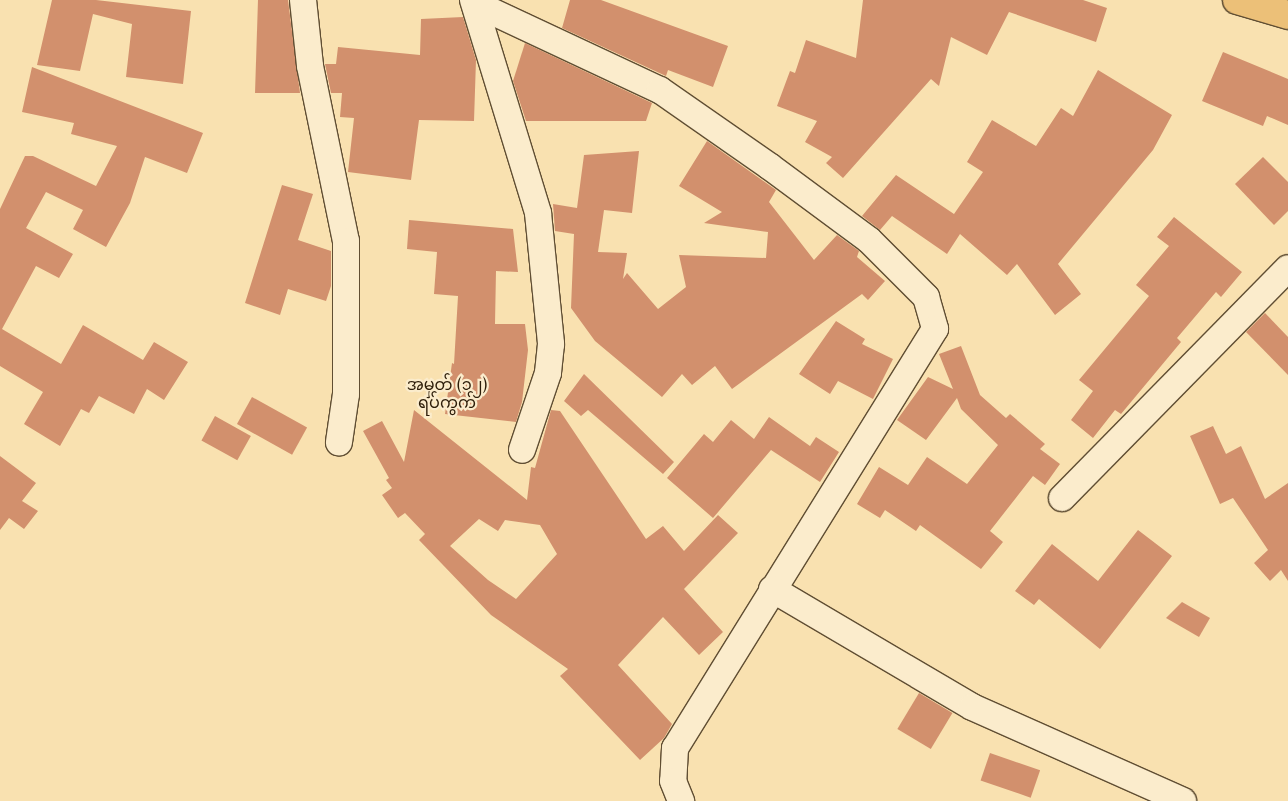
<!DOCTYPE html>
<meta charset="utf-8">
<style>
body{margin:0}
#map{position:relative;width:1288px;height:801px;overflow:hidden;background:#f9e1b0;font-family:"Libre Caslon Text","Noto Sans Myanmar",serif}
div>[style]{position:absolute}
.building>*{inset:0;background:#d2906d;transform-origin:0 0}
.roads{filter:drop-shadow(1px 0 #604e33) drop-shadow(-1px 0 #604e33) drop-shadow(0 1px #604e33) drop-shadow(0 -1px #604e33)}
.minor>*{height:26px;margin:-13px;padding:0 13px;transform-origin:13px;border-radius:13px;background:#fbeccc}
.major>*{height:28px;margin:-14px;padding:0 14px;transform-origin:14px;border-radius:14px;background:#ecc078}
span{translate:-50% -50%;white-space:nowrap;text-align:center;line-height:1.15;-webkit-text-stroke:4.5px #fbeccc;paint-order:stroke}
.quarter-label{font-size:16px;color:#2d1d09}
</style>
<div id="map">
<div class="building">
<i style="clip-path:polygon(52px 0,96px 0,191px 11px,183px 84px,126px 77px,132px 24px,93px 14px,80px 71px,37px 65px)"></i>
<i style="clip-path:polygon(258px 0,288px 0,300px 93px,255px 93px)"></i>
<i style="clip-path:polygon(570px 0,601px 0,728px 46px,713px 87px,668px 70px,666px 76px,562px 28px)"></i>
<i style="clip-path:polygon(863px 0,1083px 0,1107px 8px,1096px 42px,1009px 12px,987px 55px,951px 37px,939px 86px,931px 79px,843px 178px,826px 163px,832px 157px,805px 142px,817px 121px,777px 106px,790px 71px,795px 73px,806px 40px,856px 58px)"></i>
<i style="clip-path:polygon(463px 17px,476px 60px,474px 121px,419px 120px,411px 180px,348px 172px,354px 118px,340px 117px,342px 93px,331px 93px,325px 64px,336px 64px,338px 47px,420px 55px,421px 19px)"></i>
<i style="clip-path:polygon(525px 43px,652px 103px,646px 121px,526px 121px,513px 81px)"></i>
<i style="clip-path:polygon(1223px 52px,1288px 79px,1288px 125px,1267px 116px,1263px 126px,1202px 101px)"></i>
<i style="clip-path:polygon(32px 67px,203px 133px,187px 173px,145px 157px,130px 203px,106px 247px,73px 229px,83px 210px,46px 192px,26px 228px,73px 254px,59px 278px,36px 266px,2px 329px,61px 364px,83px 325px,143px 360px,154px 342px,188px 362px,164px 400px,147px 389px,134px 414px,99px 396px,89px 413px,81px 409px,60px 446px,24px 424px,43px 392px,0 366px,0 209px,25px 156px,33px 156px,96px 186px,117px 146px,71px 134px,74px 123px,22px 112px)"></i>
<i style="clip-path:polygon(1098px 70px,1172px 115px,1153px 150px,1058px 264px,1081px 294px,1055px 315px,1017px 264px,1007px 275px,960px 234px,947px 254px,892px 216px,880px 230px,862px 216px,896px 175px,954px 214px,983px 172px,967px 162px,992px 120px,1036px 146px,1061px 108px,1073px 116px)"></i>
<i style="clip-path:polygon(707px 141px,776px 190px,769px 202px,814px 260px,837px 235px,859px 251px,857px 257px,885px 281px,868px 300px,862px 294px,732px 389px,715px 366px,692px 385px,682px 374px,662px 397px,595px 341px,571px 308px,574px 234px,555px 231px,553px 204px,577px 208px,584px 155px,639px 151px,632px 213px,604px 210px,598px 252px,627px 253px,623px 279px,627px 273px,658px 309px,686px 287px,679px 255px,766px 258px,768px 232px,704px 223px,722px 212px,679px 186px)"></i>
<i style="clip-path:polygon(1263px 157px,1288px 182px,1288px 211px,1274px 225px,1235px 184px)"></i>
<i style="clip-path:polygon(282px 185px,313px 194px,298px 240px,331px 251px,331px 286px,326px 301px,288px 289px,280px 315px,245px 303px)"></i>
<i style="clip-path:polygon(1174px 217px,1242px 272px,1221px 297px,1216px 292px,1177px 338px,1181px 342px,1121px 414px,1115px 410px,1093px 438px,1071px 420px,1093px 391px,1079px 380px,1149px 296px,1136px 285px,1169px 246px,1157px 237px)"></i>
<i style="clip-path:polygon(409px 220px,513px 229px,518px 272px,496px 271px,495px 324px,525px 324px,528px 350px,522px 402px,516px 422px,445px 414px,452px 363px,454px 364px,458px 296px,434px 294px,437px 252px,407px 249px)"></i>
<i style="clip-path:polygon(1265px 313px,1288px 337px,1288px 375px,1246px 332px)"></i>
<i style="clip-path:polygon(836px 321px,865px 339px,862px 344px,893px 359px,873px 399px,838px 381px,830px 394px,799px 374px)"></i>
<i style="clip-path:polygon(961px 346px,980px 395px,1006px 418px,1010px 414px,1045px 444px,1040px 449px,1060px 464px,1045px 485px,1033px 476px,990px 531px,1003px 542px,981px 569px,920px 525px,916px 531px,885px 510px,880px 518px,857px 504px,879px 467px,908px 485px,927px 457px,967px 484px,998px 445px,961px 409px,957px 398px,926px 440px,897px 420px,928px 377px,953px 389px,939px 354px)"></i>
<i style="clip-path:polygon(584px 374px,674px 462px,663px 474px,588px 410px,581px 416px,564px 401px)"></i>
<i style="left:252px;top:397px;width:63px;height:31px;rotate:29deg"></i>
<i style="clip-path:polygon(evenodd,414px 410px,527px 500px,531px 467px,535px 468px,551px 410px,560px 411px,646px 539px,663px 526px,684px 551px,718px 515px,738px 533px,684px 589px,723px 632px,699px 655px,663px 617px,618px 665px,672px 724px,664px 738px,640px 760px,560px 676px,568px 669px,491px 615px,419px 540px,425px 534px,405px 513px,398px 518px,382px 495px,392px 488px,386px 480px,389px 478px,363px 431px,382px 421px,404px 462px,414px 410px,479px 519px,498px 531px,505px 520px,540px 525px,557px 554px,516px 599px,488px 580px,450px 546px,479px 519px)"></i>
<i style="left:215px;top:416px;width:41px;height:28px;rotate:29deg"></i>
<i style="clip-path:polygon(769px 417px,810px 446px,816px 437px,839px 452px,820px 482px,771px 450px,713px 518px,667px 478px,704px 434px,713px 442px,731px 420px,754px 439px)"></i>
<i style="clip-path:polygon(1213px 426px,1226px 454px,1241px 446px,1265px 499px,1288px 483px,1288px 581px,1281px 570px,1270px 581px,1254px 563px,1268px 550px,1233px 498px,1220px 504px,1190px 436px)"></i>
<i style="clip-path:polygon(0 456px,36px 483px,22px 501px,38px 511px,24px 529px,9px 518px,0 530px)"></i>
<i style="clip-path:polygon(1138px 530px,1172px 556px,1100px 649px,1039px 599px,1034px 605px,1015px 591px,1052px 544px,1098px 581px)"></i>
<i style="clip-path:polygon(1182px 602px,1210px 618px,1199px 637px,1166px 618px)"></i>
<i style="left:919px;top:693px;width:39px;height:42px;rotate:31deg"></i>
<i style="left:990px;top:753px;width:53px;height:29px;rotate:19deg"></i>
</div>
<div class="roads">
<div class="minor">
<i style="left:303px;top:0;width:66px;rotate:83.9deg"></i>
<i style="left:310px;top:66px;width:179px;rotate:78.4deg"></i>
<i style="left:346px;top:241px;width:153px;rotate:90deg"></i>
<i style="left:346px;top:394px;width:49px;rotate:98.3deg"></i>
<i style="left:473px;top:0;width:223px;rotate:73deg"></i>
<i style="left:538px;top:213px;width:132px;rotate:84.3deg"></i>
<i style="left:551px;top:344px;width:29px;rotate:96deg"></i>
<i style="left:548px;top:373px;width:81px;rotate:108.7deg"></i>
<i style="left:476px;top:4px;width:203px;rotate:25.1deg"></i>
<i style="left:660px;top:90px;width:133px;rotate:34.9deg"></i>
<i style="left:769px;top:166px;width:124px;rotate:36.5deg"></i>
<i style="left:869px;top:240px;width:81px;rotate:45deg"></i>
<i style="left:926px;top:297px;width:33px;rotate:74deg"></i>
<i style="left:935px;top:329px;width:493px;rotate:121.8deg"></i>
<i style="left:675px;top:748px;width:33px;rotate:93deg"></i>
<i style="left:673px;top:781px;width:22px;rotate:68deg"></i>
<i style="left:1062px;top:498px;width:322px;rotate:-45.5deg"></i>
<i style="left:772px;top:589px;width:232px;rotate:30.5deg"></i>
<i style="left:972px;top:707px;width:231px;rotate:24deg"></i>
</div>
<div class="major">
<i style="left:1237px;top:0;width:53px;rotate:16.4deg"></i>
</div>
</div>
<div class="quarter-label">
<span style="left:447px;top:393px">အမှတ် (၁၂)<br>ရပ်ကွက်</span>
</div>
</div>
